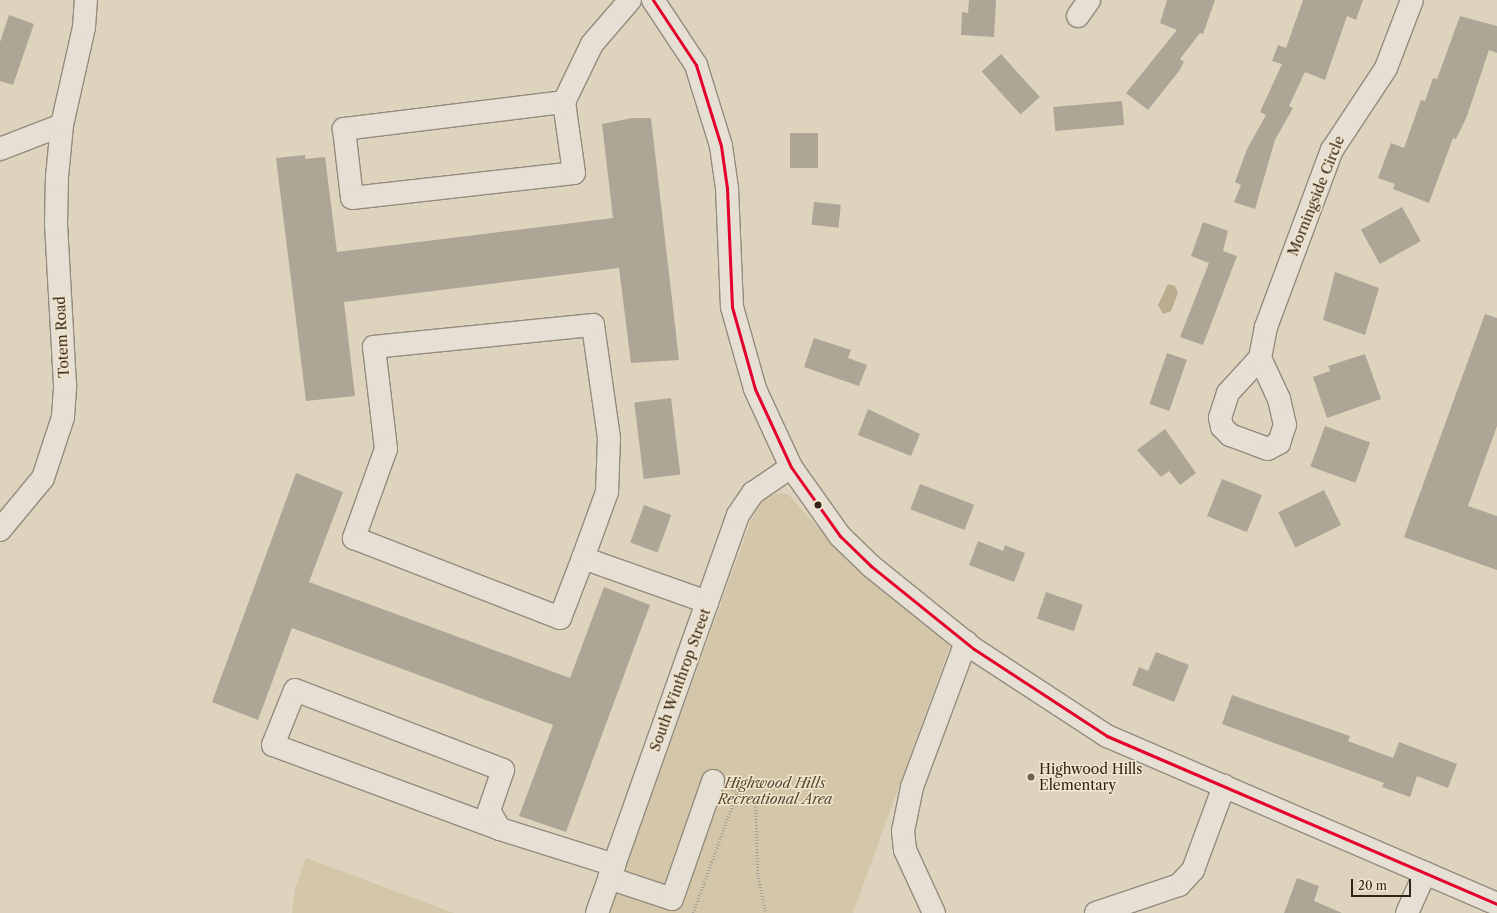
<!DOCTYPE html>
<style>
body{margin:0}
#map{position:relative;width:1497px;height:913px;overflow:hidden;background:#ded4bd;font-family:"Libre Caslon Text",serif}
div>[style]{position:absolute}
.green>*{inset:0;background:#d4c6a8}
.water>*{inset:0;background:#bbac90}
.building>*{inset:0;background:#ada596;transform-origin:0 0}
.path>*{height:2.5px;margin-top:-1.25px;transform-origin:0;background:repeating-linear-gradient(90deg,#a59f96 0 1px,transparent 0 3px)}
.roads{filter:drop-shadow(1px 0 #938b7e) drop-shadow(-1px 0 #938b7e) drop-shadow(0 1px #938b7e) drop-shadow(0 -1px #938b7e)}
.minor>*{height:22px;margin:-11px;padding:0 11px;transform-origin:11px;border-radius:11px;background:#e5dfd4}
.bus-1>*{height:3px;margin:-1.5px;padding:0 1.5px;transform-origin:1.5px;border-radius:1.5px;background:#e4002b}
.dots>*{width:11px;height:11px;translate:-50% -50%;box-sizing:border-box;border:2px solid #f2e6cc;border-radius:50%}
span{translate:-50% -50%;white-space:nowrap;text-align:center;line-height:1.15;-webkit-text-stroke:3px #f2e6cc;paint-order:stroke}
.street-label{font-size:14px;color:#332419}
.poi-label{font-size:14px;color:#332419}
.left{translate:0 -50%;text-align:left}
.park-label{font-size:14px;color:#594a38;font-style:italic}
.scale{position:absolute;left:1351px;top:879px;width:60px;height:18px;box-sizing:border-box;border:2px solid #332419;border-top:0;padding-left:5px;font-size:12px;line-height:14px;white-space:nowrap;color:#332419;-webkit-text-stroke:3px #f2e6cc;paint-order:stroke}
</style>
<div id="map">
<div class="green">
<i style="clip-path:polygon(775px 494px,788px 494px,847px 560px,950px 646px,853px 913px,609px 913px,751px 520px,764px 499px)"></i>
<i style="clip-path:polygon(306px 858px,454px 913px,292px 913px,295px 889px)"></i>
</div>
<div class="water">
<i style="clip-path:polygon(1168px 284px,1175px 286px,1178px 293px,1171px 311px,1163px 314px,1158px 305px)"></i>
</div>
<div class="building">
<i style="clip-path:polygon(969px 0,996px 0,994px 37px,961px 35px,962px 12px,968px 13px)"></i>
<i style="clip-path:polygon(1167px 0,1215px 0,1203px 34px,1200px 33px,1180px 59px,1184px 62px,1179px 71px,1148px 110px,1126px 93px,1177px 30px,1160px 23px)"></i>
<i style="clip-path:polygon(1303px 0,1363px 0,1356px 20px,1347px 16px,1325px 80px,1305px 72px,1289px 106px,1293px 108px,1275px 140px,1255px 209px,1234px 202px,1241px 185px,1235px 182px,1247px 149px,1266px 115px,1260px 112px,1282px 64px,1272px 61px,1278px 45px,1286px 48px)"></i>
<i style="clip-path:polygon(9px 15px,34px 24px,13px 85px,0 81px,0 42px)"></i>
<i style="clip-path:polygon(1460px 16px,1497px 26px,1497px 53px,1489px 50px,1467px 116px,1456px 139px,1453px 138px,1429px 203px,1393px 189px,1395px 184px,1378px 178px,1391px 143px,1404px 148px,1421px 100px,1425px 101px,1433px 78px,1437px 79px)"></i>
<i style="left:1001px;top:54px;width:58px;height:26px;rotate:48deg"></i>
<i style="left:1122px;top:101px;width:24px;height:69px;rotate:85deg"></i>
<i style="clip-path:polygon(632px 118px,651px 118px,679px 360px,631px 363px,619px 268px,344px 302px,355px 396px,306px 401px,276px 158px,305px 155px,305px 159px,325px 157px,337px 252px,613px 218px,602px 124px)"></i>
<i style="left:790px;top:133px;width:28px;height:35px"></i>
<i style="left:814px;top:202px;width:27px;height:23px;rotate:6deg"></i>
<i style="left:1402px;top:207px;width:39px;height:47px;rotate:61deg"></i>
<i style="clip-path:polygon(1203px 222px,1228px 231px,1223px 251px,1237px 256px,1203px 345px,1180px 337px,1209px 263px,1191px 256px)"></i>
<i style="clip-path:polygon(1335px 272px,1379px 288px,1365px 335px,1323px 320px)"></i>
<i style="clip-path:polygon(1485px 314px,1497px 318px,1497px 426px,1468px 506px,1497px 516px,1497px 570px,1404px 537px)"></i>
<i style="clip-path:polygon(814px 338px,851px 350px,848px 358px,867px 365px,859px 386px,804px 367px)"></i>
<i style="left:1167px;top:353px;width:21px;height:54px;rotate:19deg"></i>
<i style="clip-path:polygon(1365px 354px,1381px 399px,1327px 418px,1313px 377px,1330px 371px,1328px 366px)"></i>
<i style="left:671px;top:398px;width:77px;height:37px;rotate:83deg"></i>
<i style="clip-path:polygon(868px 409px,920px 434px,911px 456px,858px 435px)"></i>
<i style="left:1325px;top:426px;width:48px;height:43px;rotate:20deg"></i>
<i style="clip-path:polygon(1165px 429px,1196px 473px,1180px 485px,1169px 471px,1161px 477px,1137px 450px)"></i>
<i style="clip-path:polygon(296px 473px,343px 492px,309px 582px,570px 678px,604px 587px,650px 605px,566px 832px,519px 816px,553px 725px,292px 628px,258px 720px,212px 702px)"></i>
<i style="left:1222px;top:479px;width:43px;height:40px;rotate:22deg"></i>
<i style="left:920px;top:484px;width:58px;height:27px;rotate:21deg"></i>
<i style="left:1324px;top:490px;width:39px;height:51px;rotate:64deg"></i>
<i style="left:644px;top:505px;width:29px;height:40px;rotate:20deg"></i>
<i style="clip-path:polygon(978px 541px,1003px 551px,1005px 545px,1025px 553px,1014px 582px,969px 565px)"></i>
<i style="left:1046px;top:592px;width:39px;height:28px;rotate:19deg"></i>
<i style="clip-path:polygon(1156px 652px,1189px 665px,1174px 702px,1132px 685px,1139px 667px,1148px 671px)"></i>
<i style="clip-path:polygon(1232px 695px,1350px 736px,1348px 741px,1393px 758px,1399px 742px,1457px 764px,1448px 788px,1417px 776px,1410px 797px,1382px 787px,1384px 783px,1222px 724px)"></i>
<i style="clip-path:polygon(1297px 878px,1319px 886px,1314px 901px,1342px 913px,1284px 913px)"></i>
</div>
<div class="path">
<i style="left:732px;top:789px;width:23px;rotate:25deg"></i>
<i style="left:753px;top:799px;width:9px;rotate:69deg"></i>
<i style="left:756px;top:807px;width:68px;rotate:88.3deg"></i>
<i style="left:758px;top:875px;width:39px;rotate:78deg"></i>
<i style="left:693px;top:913px;width:129px;rotate:-70deg"></i>
</div>
<div class="roads">
<div class="minor">
<i style="left:653px;top:0;width:78px;rotate:56.5deg"></i>
<i style="left:696px;top:65px;width:85px;rotate:72.8deg"></i>
<i style="left:721px;top:146px;width:42px;rotate:81.9deg"></i>
<i style="left:727px;top:188px;width:119px;rotate:87.6deg"></i>
<i style="left:732px;top:307px;width:85px;rotate:74.3deg"></i>
<i style="left:755px;top:389px;width:86px;rotate:65.2deg"></i>
<i style="left:791px;top:467px;width:85px;rotate:54.6deg"></i>
<i style="left:840px;top:536px;width:43px;rotate:44.1deg"></i>
<i style="left:871px;top:566px;width:132px;rotate:38.9deg"></i>
<i style="left:974px;top:649px;width:159px;rotate:33.2deg"></i>
<i style="left:1107px;top:736px;width:425px;rotate:23.3deg"></i>
<i style="left:1078px;top:16px;width:19px;rotate:-55deg"></i>
<i style="left:564px;top:102px;width:222px;rotate:173deg"></i>
<i style="left:344px;top:129px;width:69px;rotate:83.4deg"></i>
<i style="left:352px;top:198px;width:223px;rotate:-6.4deg"></i>
<i style="left:574px;top:173px;width:72px;rotate:-98deg"></i>
<i style="left:564px;top:102px;width:64px;rotate:-64.2deg"></i>
<i style="left:592px;top:44px;width:58px;rotate:-49.2deg"></i>
<i style="left:0;top:149px;width:66px;rotate:-21.2deg"></i>
<i style="left:1260px;top:358px;width:47px;rotate:132.4deg"></i>
<i style="left:1228px;top:393px;width:26px;rotate:108deg"></i>
<i style="left:1220px;top:418px;width:9px;rotate:77deg"></i>
<i style="left:1222px;top:427px;width:11px;rotate:45deg"></i>
<i style="left:1230px;top:435px;width:40px;rotate:20.2deg"></i>
<i style="left:1268px;top:449px;width:13px;rotate:-29deg"></i>
<i style="left:1279px;top:443px;width:19px;rotate:-72deg"></i>
<i style="left:1285px;top:425px;width:27px;rotate:-103deg"></i>
<i style="left:1279px;top:399px;width:45px;rotate:-114.9deg"></i>
<i style="left:1260px;top:358px;width:32px;rotate:-79deg"></i>
<i style="left:1266px;top:327px;width:189px;rotate:-69.6deg"></i>
<i style="left:1332px;top:150px;width:98px;rotate:-56.6deg"></i>
<i style="left:1386px;top:68px;width:73px;rotate:-69.1deg"></i>
<i style="left:0;top:530px;width:67px;rotate:-50.4deg"></i>
<i style="left:43px;top:478px;width:64px;rotate:-71.8deg"></i>
<i style="left:63px;top:417px;width:32px;rotate:-86deg"></i>
<i style="left:65px;top:385px;width:161px;rotate:-93.2deg"></i>
<i style="left:56px;top:224px;width:47px;rotate:-88.8deg"></i>
<i style="left:57px;top:177px;width:52px;rotate:-84.5deg"></i>
<i style="left:62px;top:125px;width:100px;rotate:-77.3deg"></i>
<i style="left:84px;top:27px;width:27px;rotate:-86deg"></i>
<i style="left:583px;top:558px;width:70px;rotate:-70deg"></i>
<i style="left:607px;top:492px;width:54px;rotate:-87.9deg"></i>
<i style="left:609px;top:438px;width:114px;rotate:-98.1deg"></i>
<i style="left:593px;top:325px;width:220px;rotate:174.3deg"></i>
<i style="left:374px;top:347px;width:103px;rotate:83.3deg"></i>
<i style="left:386px;top:449px;width:95px;rotate:109.8deg"></i>
<i style="left:354px;top:538px;width:221px;rotate:21.2deg"></i>
<i style="left:560px;top:618px;width:64px;rotate:-69deg"></i>
<i style="left:583px;top:558px;width:132px;rotate:19.5deg"></i>
<i style="left:500px;top:829px;width:242px;rotate:-159.7deg"></i>
<i style="left:273px;top:745px;width:59px;rotate:-68.2deg"></i>
<i style="left:295px;top:690px;width:223px;rotate:21deg"></i>
<i style="left:503px;top:770px;width:43px;rotate:108.9deg"></i>
<i style="left:489px;top:811px;width:21px;rotate:59deg"></i>
<i style="left:500px;top:829px;width:120px;rotate:17.5deg"></i>
<i style="left:609px;top:878px;width:66px;rotate:18.4deg"></i>
<i style="left:672px;top:899px;width:125px;rotate:-70.8deg"></i>
<i style="left:597px;top:913px;width:422px;rotate:-70.5deg"></i>
<i style="left:738px;top:515px;width:27px;rotate:-56deg"></i>
<i style="left:753px;top:493px;width:46px;rotate:-34.4deg"></i>
<i style="left:934px;top:913px;width:69px;rotate:-114.7deg"></i>
<i style="left:905px;top:850px;width:19px;rotate:-96deg"></i>
<i style="left:903px;top:831px;width:45px;rotate:-78.4deg"></i>
<i style="left:912px;top:787px;width:155px;rotate:-69.6deg"></i>
<i style="left:1096px;top:913px;width:88px;rotate:-18.6deg"></i>
<i style="left:1179px;top:885px;width:21px;rotate:-47deg"></i>
<i style="left:1193px;top:870px;width:90px;rotate:-69.7deg"></i>
<i style="left:1407px;top:913px;width:44px;rotate:-65.8deg"></i>
</div>
</div>
<div class="bus-1">
<i style="left:653px;top:0;width:78px;rotate:56.5deg"></i>
<i style="left:696px;top:65px;width:85px;rotate:72.8deg"></i>
<i style="left:721px;top:146px;width:42px;rotate:81.9deg"></i>
<i style="left:727px;top:188px;width:119px;rotate:87.6deg"></i>
<i style="left:732px;top:307px;width:85px;rotate:74.3deg"></i>
<i style="left:755px;top:389px;width:86px;rotate:65.2deg"></i>
<i style="left:791px;top:467px;width:85px;rotate:54.6deg"></i>
<i style="left:840px;top:536px;width:43px;rotate:44.1deg"></i>
<i style="left:871px;top:566px;width:132px;rotate:38.9deg"></i>
<i style="left:974px;top:649px;width:159px;rotate:33.2deg"></i>
<i style="left:1107px;top:736px;width:425px;rotate:23.3deg"></i>
</div>
<div class="dots">
<i style="left:818px;top:505px;background:#332419"></i>
<i style="left:1031px;top:777px;background:#6f6252"></i>
</div>
<div class="street-label">
<span style="left:1316px;top:196px;rotate:-68deg">Morningside Circle</span>
<span style="left:62px;top:337px;rotate:-93deg">Totem Road</span>
<span style="left:680px;top:680px;rotate:-70deg">South Winthrop Street</span>
</div>
<div class="poi-label">
<span class="left" style="left:1039px;top:777px">Highwood Hills<br>Elementary</span>
</div>
<div class="park-label">
<span style="left:775px;top:791px">Highwood Hills<br>Recreational Area</span>
</div>
<div class="scale">20 m</div>
</div>
